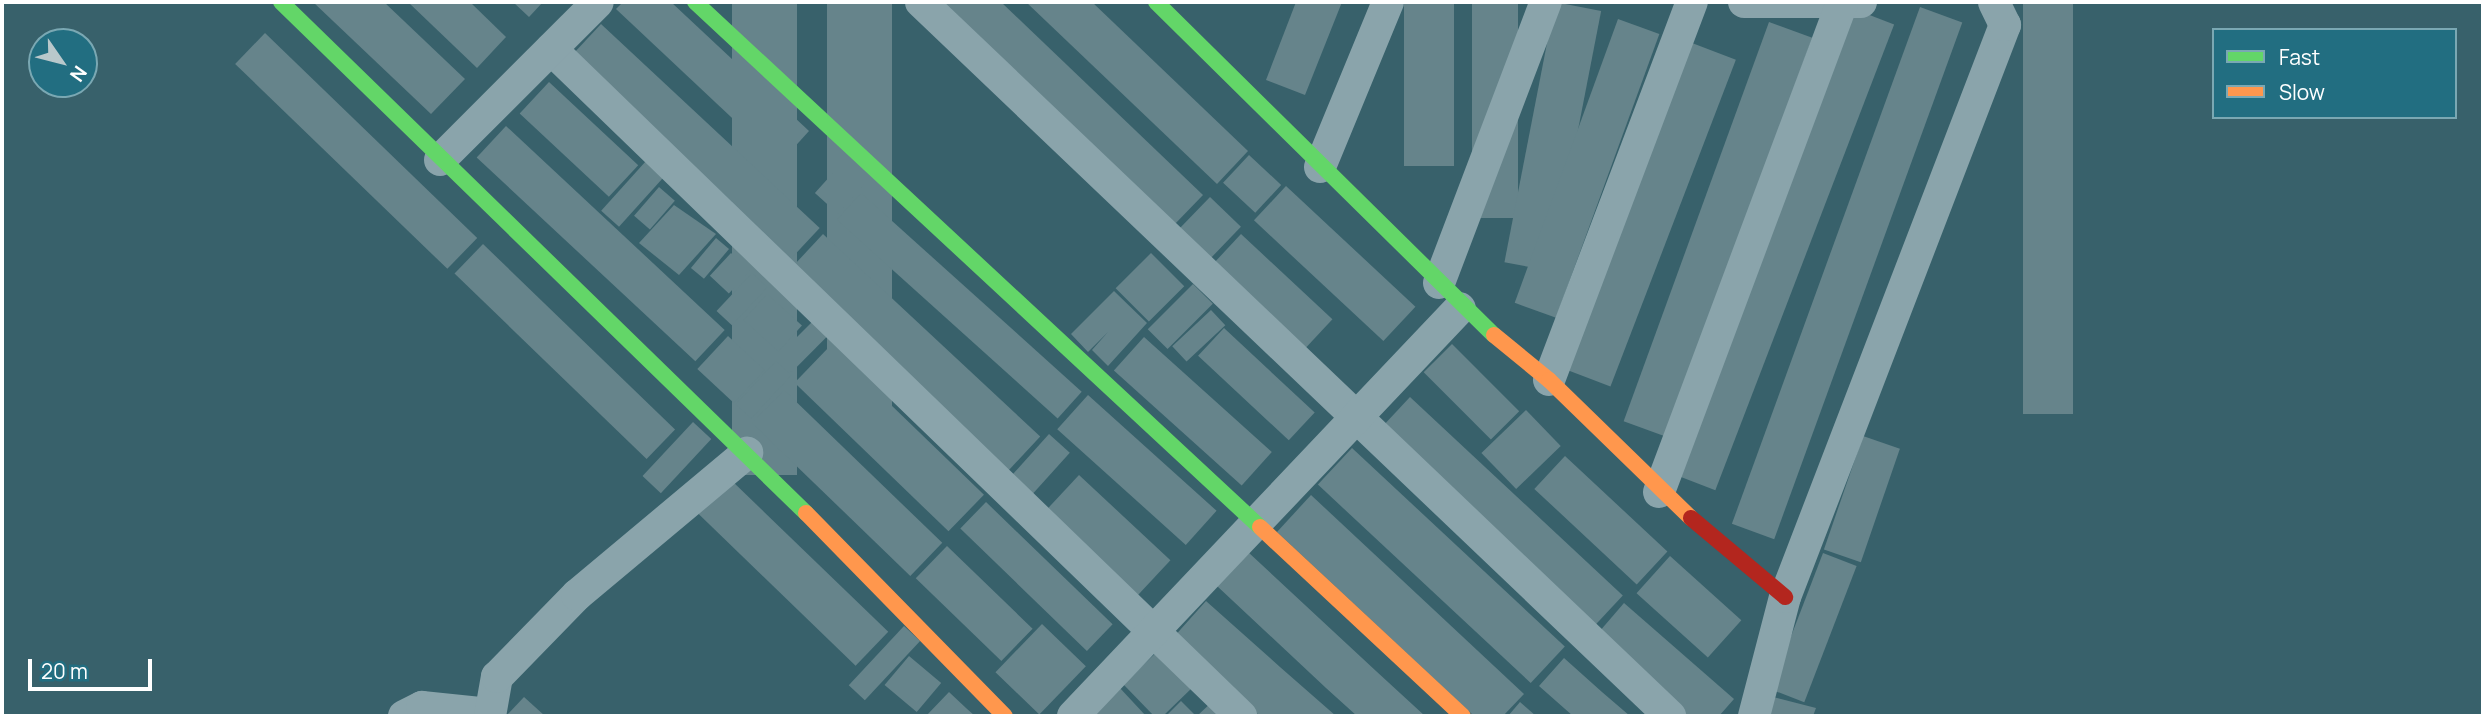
<!DOCTYPE html>
<style>
body{margin:0}
#map{position:relative;width:2485px;height:718px;overflow:hidden;background:#38616b;font-family:Manrope,sans-serif}
div>[style]{position:absolute}
.building>*{inset:0;background:#66848b;transform-origin:0 0}
.street>*{height:32px;margin:-16px;padding:0 16px;transform-origin:16px;border-radius:16px;background:#8aa4ab}
.fast>*{height:16px;margin:-8px;padding:0 8px;transform-origin:8px;border-radius:8px;background:#63d668}
.slow>*{height:16px;margin:-8px;padding:0 8px;transform-origin:8px;border-radius:8px;background:#ff974d}
.jam>*{height:16px;margin:-8px;padding:0 8px;transform-origin:8px;border-radius:8px;background:#b3261e}
span{translate:-50% -50%;white-space:nowrap;text-align:center;line-height:1.15;-webkit-text-stroke:7px #226e81;paint-order:stroke}
.frame{position:absolute;inset:0;border:4px solid #fff;pointer-events:none}
.legend{position:absolute;left:2212px;top:28px;width:245px;height:91px;box-sizing:border-box;background:#226e81;border:2px solid #7aa8b3;margin:0;padding:9px 12px;list-style:none;font-size:21px;color:#fff}
.legend li{display:flex;align-items:center;gap:14px;height:35px}
.legend b{width:35px;border:2px solid #7aa8b3}
.north{position:absolute;left:28px;top:28px;width:70px;height:70px;box-sizing:border-box;background:#226e81;border:2px solid #7aa8b3;border-radius:50%;rotate:125deg;font-size:19px;font-weight:700;line-height:28px;text-align:center;color:#fff}
.north::after{content:'';display:block;margin:auto;width:24px;height:32px;background:#b9c8cb;clip-path:polygon(50% 0,100% 100%,50% 72%,0 100%)}
.scale{position:absolute;left:28px;top:659px;width:124px;height:32px;box-sizing:border-box;border:4px solid #fff;border-top:0;padding-left:9px;font-size:21px;line-height:24px;white-space:nowrap;color:#fff;-webkit-text-stroke:5px #226e81;paint-order:stroke}
</style>
<div id="map">
<div class="building">
<i style="clip-path:polygon(313px 2px,384px 2px,465px 79px,431px 114px)"></i>
<i style="clip-path:polygon(408px 2px,470px 2px,506px 37px,477px 68px)"></i>
<i style="clip-path:polygon(513px 2px,543px 2px,529px 17px)"></i>
<i style="clip-path:polygon(623px 2px,671px 2px,809px 131px,780px 163px,616px 9px)"></i>
<i style="left:732px;top:2px;width:65px;height:473px"></i>
<i style="left:827px;top:2px;width:65px;height:406px"></i>
<i style="clip-path:polygon(936px 2px,1001px 2px,1203px 195px,1172px 227px)"></i>
<i style="clip-path:polygon(1026px 2px,1092px 2px,1248px 151px,1217px 184px)"></i>
<i style="clip-path:polygon(1296px 2px,1342px 2px,1305px 95px,1266px 80px)"></i>
<i style="left:1404px;top:2px;width:50px;height:164px"></i>
<i style="left:1472px;top:2px;width:46px;height:216px"></i>
<i style="left:1555px;top:2px;width:47px;height:265px;rotate:11deg"></i>
<i style="left:2023px;top:2px;width:50px;height:412px"></i>
<i style="left:1920px;top:7px;width:45px;height:550px;rotate:20deg"></i>
<i style="left:1854px;top:9px;width:43px;height:499px;rotate:21deg"></i>
<i style="left:1618px;top:19px;width:44px;height:302px;rotate:20deg"></i>
<i style="left:1769px;top:22px;width:46px;height:425px;rotate:20deg"></i>
<i style="left:601px;top:24px;width:299px;height:41px;rotate:43deg"></i>
<i style="left:265px;top:33px;width:295px;height:43px;rotate:44deg"></i>
<i style="left:1692px;top:43px;width:47px;height:350px;rotate:21deg"></i>
<i style="left:549px;top:82px;width:122px;height:43px;rotate:43deg"></i>
<i style="left:506px;top:126px;width:299px;height:43px;rotate:43deg"></i>
<i style="left:1249px;top:155px;width:44px;height:38px;rotate:43deg"></i>
<i style="left:646px;top:161px;width:24px;height:67px;rotate:42deg"></i>
<i style="left:841px;top:164px;width:31px;height:39px;rotate:42deg"></i>
<i style="left:1286px;top:186px;width:177px;height:47px;rotate:43deg"></i>
<i style="left:659px;top:187px;width:21px;height:38px;rotate:41deg"></i>
<i style="left:861px;top:193px;width:297px;height:36px;rotate:42deg"></i>
<i style="left:1210px;top:197px;width:43px;height:46px;rotate:44deg"></i>
<i style="clip-path:polygon(674px 205px,716px 234px,679px 275px,639px 243px)"></i>
<i style="left:823px;top:234px;width:297px;height:53px;rotate:43deg"></i>
<i style="left:1241px;top:234px;width:125px;height:42px;rotate:43deg"></i>
<i style="left:716px;top:238px;width:17px;height:39px;rotate:40deg"></i>
<i style="left:483px;top:244px;width:267px;height:41px;rotate:44deg"></i>
<i style="left:731px;top:253px;width:26px;height:31px;rotate:43deg"></i>
<i style="left:1151px;top:253px;width:47px;height:50px;rotate:45deg"></i>
<i style="left:752px;top:273px;width:21px;height:52px;rotate:43deg"></i>
<i style="left:1193px;top:284px;width:28px;height:64px;rotate:45deg"></i>
<i style="clip-path:polygon(1114px 291px,1147px 323px,1108px 366px,1092px 350px,1108px 332px,1088px 352px,1071px 334px)"></i>
<i style="left:767px;top:294px;width:47px;height:35px;rotate:42deg"></i>
<i style="left:1211px;top:310px;width:21px;height:53px;rotate:47deg"></i>
<i style="left:813px;top:321px;width:21px;height:51px;rotate:45deg"></i>
<i style="left:1224px;top:328px;width:124px;height:38px;rotate:43deg"></i>
<i style="left:728px;top:336px;width:50px;height:45px;rotate:43deg"></i>
<i style="left:1144px;top:337px;width:172px;height:45px;rotate:42deg"></i>
<i style="left:1452px;top:344px;width:95px;height:40px;rotate:45deg"></i>
<i style="left:830px;top:346px;width:214px;height:51px;rotate:44deg"></i>
<i style="left:776px;top:361px;width:21px;height:59px;rotate:43deg"></i>
<i style="left:784px;top:390px;width:220px;height:46px;rotate:44deg"></i>
<i style="left:1088px;top:395px;width:173px;height:46px;rotate:42deg"></i>
<i style="left:1410px;top:397px;width:291px;height:50px;rotate:43deg"></i>
<i style="left:1526px;top:410px;width:50px;height:62px;rotate:46deg"></i>
<i style="left:693px;top:422px;width:25px;height:74px;rotate:43deg"></i>
<i style="left:1049px;top:434px;width:28px;height:60px;rotate:42deg"></i>
<i style="left:1863px;top:436px;width:39px;height:120px;rotate:19deg"></i>
<i style="left:1352px;top:448px;width:291px;height:50px;rotate:43deg"></i>
<i style="left:1565px;top:456px;width:140px;height:45px;rotate:43deg"></i>
<i style="left:1079px;top:475px;width:125px;height:52px;rotate:43deg"></i>
<i style="left:730px;top:479px;width:220px;height:47px;rotate:44deg"></i>
<i style="clip-path:polygon(1311px 495px,1524px 694px,1503px 716px,1474px 716px,1277px 532px)"></i>
<i style="left:986px;top:502px;width:176px;height:37px;rotate:44deg"></i>
<i style="left:947px;top:546px;width:119px;height:45px;rotate:44deg"></i>
<i style="clip-path:polygon(1248px 552px,1376px 671px,1425px 716px,1357px 716px,1326px 688px,1217px 586px)"></i>
<i style="left:1823px;top:553px;width:36px;height:146px;rotate:21deg"></i>
<i style="left:1670px;top:556px;width:96px;height:50px;rotate:42deg"></i>
<i style="clip-path:polygon(1206px 601px,1280px 667px,1336px 716px,1260px 716px,1172px 639px)"></i>
<i style="clip-path:polygon(1624px 603px,1734px 699px,1719px 716px,1680px 716px,1593px 639px)"></i>
<i style="left:1042px;top:624px;width:61px;height:67px;rotate:44deg"></i>
<i style="left:904px;top:626px;width:22px;height:81px;rotate:43deg"></i>
<i style="clip-path:polygon(1159px 650px,1194px 686px,1163px 716px,1154px 716px,1123px 684px)"></i>
<i style="left:909px;top:656px;width:42px;height:38px;rotate:40deg"></i>
<i style="clip-path:polygon(1564px 658px,1602px 692px,1630px 716px,1573px 716px,1539px 686px)"></i>
<i style="clip-path:polygon(1119px 687px,1146px 716px,1089px 716px)"></i>
<i style="clip-path:polygon(949px 692px,966px 708px,975px 716px,926px 716px)"></i>
<i style="clip-path:polygon(524px 697px,545px 716px,506px 716px)"></i>
<i style="clip-path:polygon(1773px 697px,1816px 708px,1813px 716px,1768px 716px)"></i>
<i style="clip-path:polygon(1214px 700px,1230px 716px,1197px 716px)"></i>
<i style="clip-path:polygon(1181px 701px,1196px 716px,1166px 716px)"></i>
<i style="clip-path:polygon(1520px 702px,1536px 716px,1508px 716px)"></i>
</div>
<div class="street">
<i style="left:921px;top:2px;width:1035px;rotate:43.63deg"></i>
<i style="left:1744px;top:2px;width:117px"></i>
<i style="left:551px;top:49px;width:960px;rotate:44.03deg"></i>
<i style="left:440px;top:160px;width:223px;rotate:-45deg"></i>
<i style="left:1320px;top:167px;width:178px;rotate:-67.6deg"></i>
<i style="left:1439px;top:283px;width:301px;rotate:-69.2deg"></i>
<i style="left:1549px;top:380px;width:404px;rotate:-69.3deg"></i>
<i style="left:1659px;top:492px;width:522px;rotate:-69.48deg"></i>
<i style="left:404px;top:716px;width:20px;rotate:-27deg"></i>
<i style="left:422px;top:707px;width:68px;rotate:5.9deg"></i>
<i style="left:490px;top:716px;width:40px;rotate:-80deg"></i>
<i style="left:497px;top:677px;width:115px;rotate:-45.7deg"></i>
<i style="left:577px;top:595px;width:222px;rotate:-39.9deg"></i>
<i style="left:1073px;top:716px;width:562px;rotate:-46.51deg"></i>
<i style="left:1754px;top:716px;width:123px;rotate:-75.4deg"></i>
<i style="left:1785px;top:597px;width:613px;rotate:-68.96deg"></i>
<i style="left:2005px;top:25px;width:25px;rotate:-116deg"></i>
</div>
<div class="fast">
<i style="left:281px;top:2px;width:733px;rotate:44.23deg"></i>
<i style="left:695px;top:2px;width:771px;rotate:42.9deg"></i>
<i style="left:1156px;top:2px;width:474px;rotate:44.6deg"></i>
</div>
<div class="slow">
<i style="left:1494px;top:335px;width:71px;rotate:39.3deg"></i>
<i style="left:1549px;top:380px;width:198px;rotate:44.2deg"></i>
<i style="left:806px;top:513px;width:284px;rotate:45.6deg"></i>
<i style="left:1260px;top:527px;width:277px;rotate:43deg"></i>
</div>
<div class="jam">
<i style="left:1691px;top:518px;width:123px;rotate:40deg"></i>
</div>
<div class="frame"></div>
<ul class="legend">
<li><b style="height:9px;background:#63d668"></b>Fast</li>
<li><b style="height:9px;background:#ff974d"></b>Slow</li>
</ul>
<div class="north">N</div>
<div class="scale">20 m</div>
</div>
